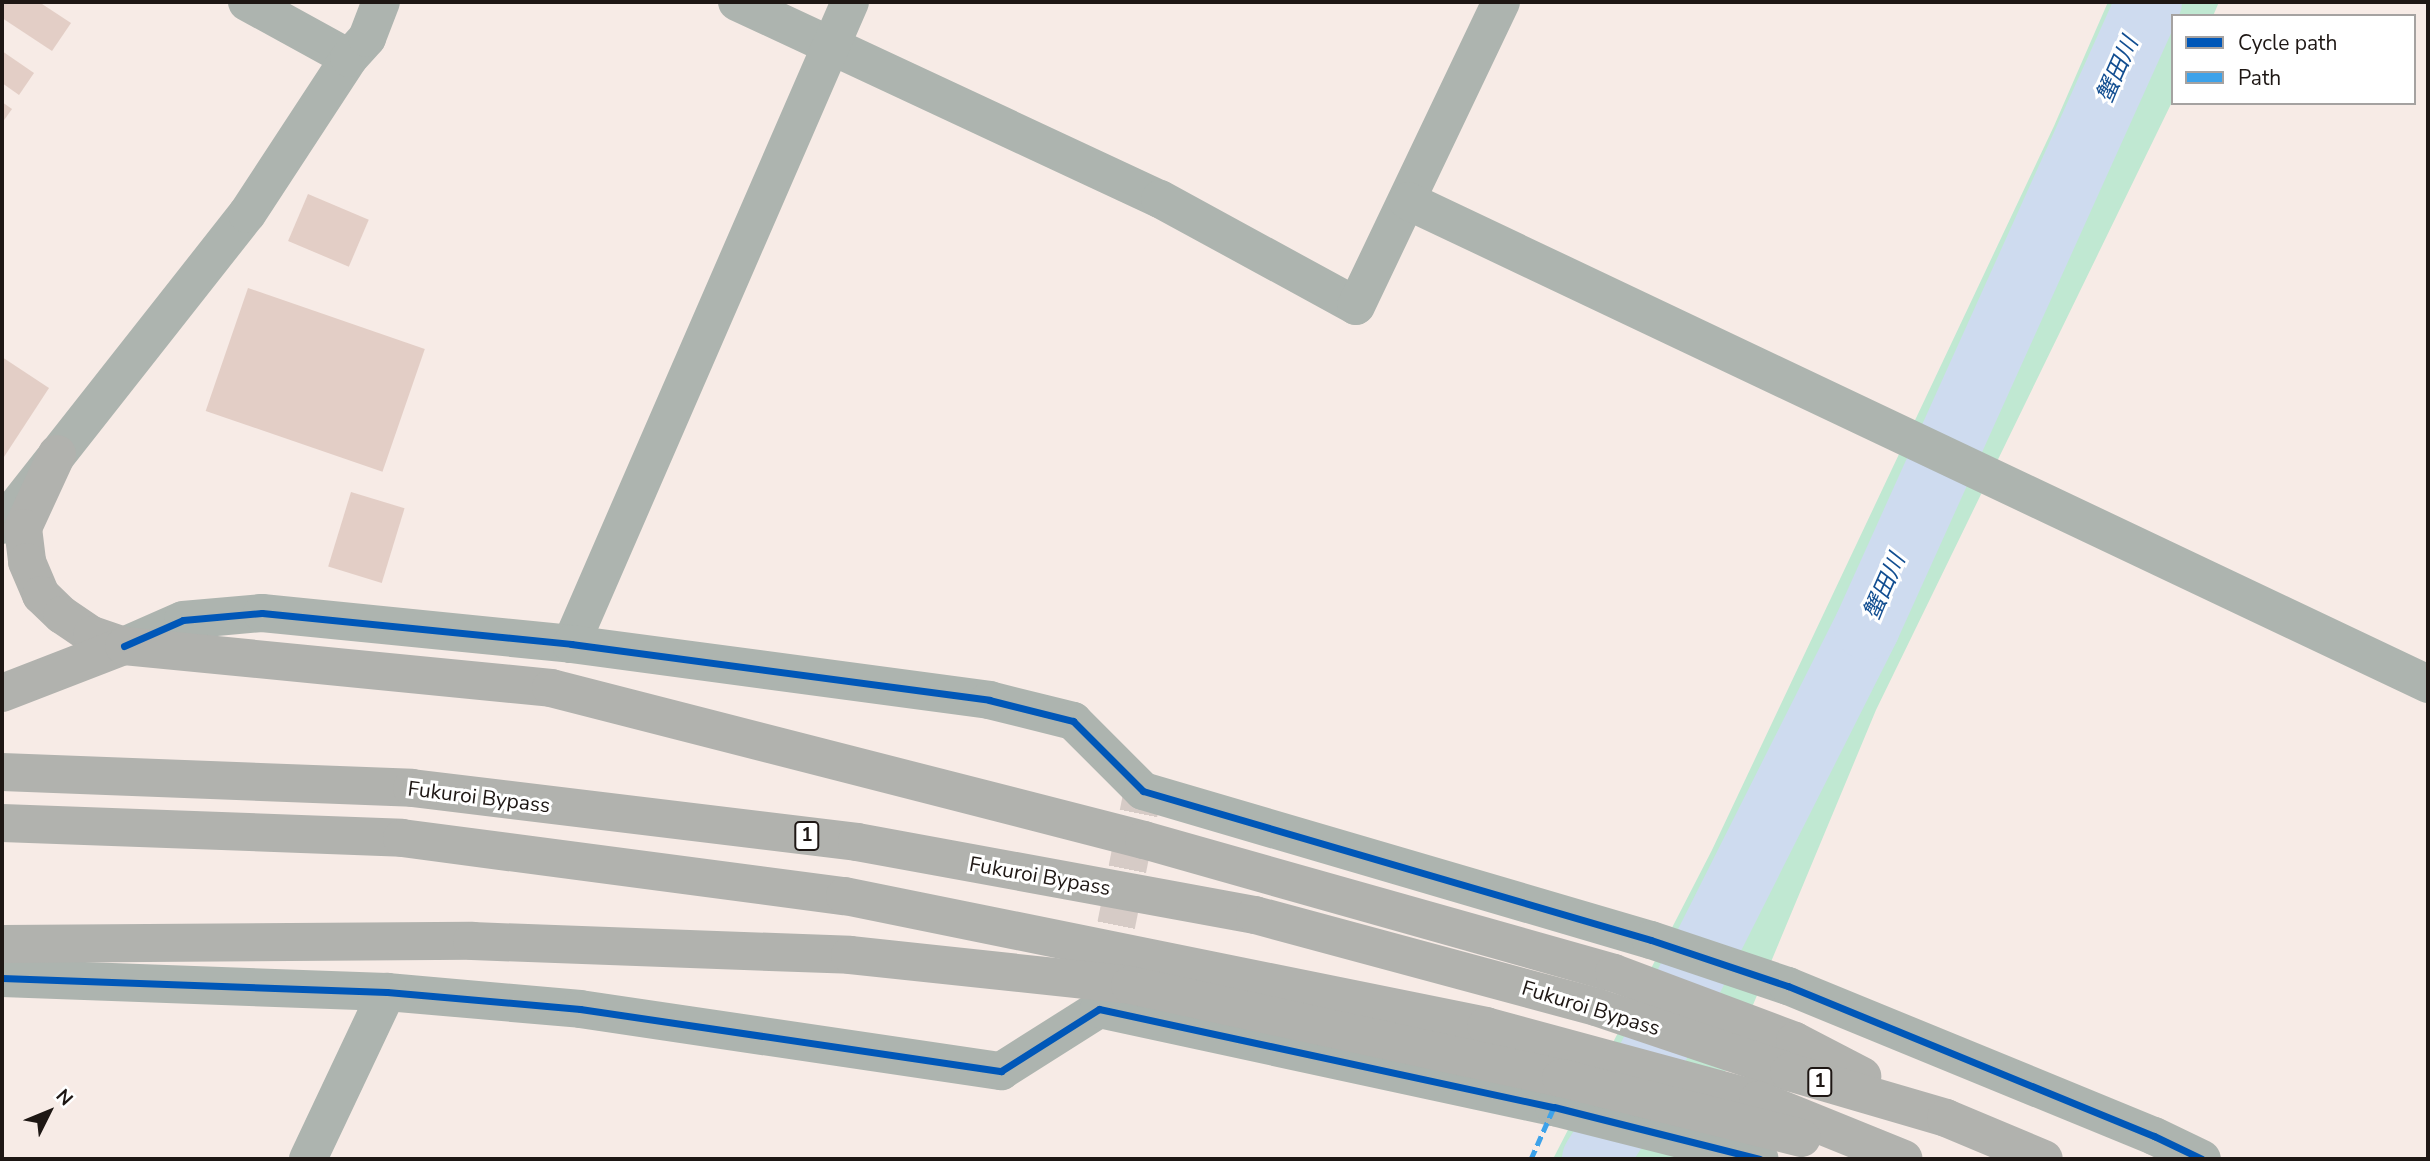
<!DOCTYPE html>
<meta charset="utf-8">
<style>
body{margin:0}
#map{position:relative;width:2430px;height:1161px;overflow:hidden;background:#f7ebe6;font-family:"Nunito Sans","Noto Sans JP",sans-serif}
div>[style]{position:absolute}
.green>*{inset:0;background:#c0e8d2}
.river>*{height:66px;margin:-33px;padding:0 33px;transform-origin:33px;border-radius:33px;background:#cedbef}
.building>*{inset:0;background:#e3cec6;transform-origin:0 0}
.minor-tunnel>*{height:38px;margin-top:-19px;transform-origin:0;background:repeating-linear-gradient(90deg,#d6cbc6 0 38px,transparent 0 57px)}
.minor>*{height:38px;margin:-19px;padding:0 19px;transform-origin:19px;border-radius:19px;background:#adb4af}
.highway>*{height:38px;margin:-19px;padding:0 19px;transform-origin:19px;border-radius:19px;background:#b1b2ae}
.quiet>*{height:5px;margin-top:-2.5px;transform-origin:0;background:repeating-linear-gradient(90deg,#3da2ea 0 10px,transparent 0 15px)}
.cycleway>*{height:7px;margin:-3.5px;padding:0 3.5px;transform-origin:3.5px;border-radius:3.5px;background:#0057b8}
span{translate:-50% -50%;white-space:nowrap;text-align:center;line-height:1.15;-webkit-text-stroke:6px #fff;paint-order:stroke}
.shield-label span{padding:2px 5px;background:#fff;border:2px solid;border-radius:5px;-webkit-text-stroke-width:0}
.shield-label{font-size:19px;color:#1e1714;font-weight:700}
.street-label{font-size:21px;color:#1e1714}
.water-label{font-size:23px;color:#124e91;font-style:italic}
.frame{position:absolute;inset:0;border:4px solid #1e1714;pointer-events:none}
.legend{position:absolute;left:2171px;top:14px;width:245px;height:91px;box-sizing:border-box;background:#fff;border:2px solid #a5a2a1;margin:0;padding:9px 12px;list-style:none;font-size:21px;color:#1e1714}
.legend li{display:flex;align-items:center;gap:14px;height:35px}
.legend b{width:35px;border:2px solid #a5a2a1}
.north{position:absolute;left:14px;top:1077px;width:70px;height:70px;-webkit-text-stroke:5px #fff;paint-order:stroke;rotate:47deg;font-size:19px;font-weight:700;line-height:28px;text-align:center;color:#1e1714}
.north::after{content:'';display:block;margin:auto;width:24px;height:32px;background:#1e1714;clip-path:polygon(50% 0,100% 100%,50% 72%,0 100%)}
</style>
<div id="map">
<div class="green">
<i style="clip-path:polygon(2108px 2px,2219px 2px,2213px 16px,2173px 16px,2173px 100px,1876px 710px,1690px 1156px,1688px 1159px,1553px 1159px,1712px 850px,2054px 126px)"></i>
</div>
<div class="river">
<i style="left:1595px;top:1159px;width:37px;rotate:-57deg"></i>
<i style="left:1615px;top:1128px;width:561px;rotate:-63.3deg"></i>
<i style="left:1867px;top:627px;width:686px;rotate:-65.72deg"></i>
</div>
<div class="building">
<i style="clip-path:polygon(2px 2px,39px 2px,71px 23px,52px 51px,2px 18px)"></i>
<i style="clip-path:polygon(2px 51px,34px 73px,19px 95px,2px 83px)"></i>
<i style="clip-path:polygon(2px 102px,12px 109px,2px 123px)"></i>
<i style="left:308px;top:194px;width:66px;height:51px;rotate:23deg"></i>
<i style="left:248px;top:288px;width:187px;height:130px;rotate:19deg"></i>
<i style="clip-path:polygon(2px 357px,49px 388px,2px 460px)"></i>
<i style="left:351px;top:492px;width:56px;height:78px;rotate:17deg"></i>
</div>
<div class="minor-tunnel">
<i style="left:1105px;top:981px;width:194px;rotate:-78.7deg"></i>
</div>
<div class="minor">
<i style="left:247px;top:2px;width:116px;rotate:28.8deg"></i>
<i style="left:737px;top:2px;width:467px;rotate:25deg"></i>
<i style="left:1160px;top:199px;width:223px;rotate:28.6deg"></i>
<i style="left:1356px;top:306px;width:337px;rotate:-64.5deg"></i>
<i style="left:1408px;top:201px;width:1129px;rotate:25.34deg"></i>
<i style="left:2px;top:525px;width:396px;rotate:-51.8deg"></i>
<i style="left:247px;top:214px;width:186px;rotate:-56.8deg"></i>
<i style="left:349px;top:58px;width:27px;rotate:-48deg"></i>
<i style="left:367px;top:38px;width:39px;rotate:-69deg"></i>
<i style="left:571px;top:644px;width:700px;rotate:-66.51deg"></i>
<i style="left:124px;top:646px;width:64px;rotate:-23.8deg"></i>
<i style="left:183px;top:620px;width:79px;rotate:-5.1deg"></i>
<i style="left:262px;top:613px;width:311px;rotate:5.7deg"></i>
<i style="left:571px;top:644px;width:422px;rotate:7.6deg"></i>
<i style="left:989px;top:700px;width:87px;rotate:14deg"></i>
<i style="left:1073px;top:721px;width:99px;rotate:45deg"></i>
<i style="left:1143px;top:791px;width:529px;rotate:16.35deg"></i>
<i style="left:1651px;top:940px;width:145px;rotate:18.6deg"></i>
<i style="left:1788px;top:986px;width:396px;rotate:22.3deg"></i>
<i style="left:2154px;top:1136px;width:53px;rotate:25.6deg"></i>
<i style="left:2px;top:978px;width:385px;rotate:2.1deg"></i>
<i style="left:387px;top:992px;width:194px;rotate:5deg"></i>
<i style="left:580px;top:1009px;width:426px;rotate:8.4deg"></i>
<i style="left:1001px;top:1071px;width:116px;rotate:-32.3deg"></i>
<i style="left:1099px;top:1009px;width:465px;rotate:12.2deg"></i>
<i style="left:1554px;top:1107px;width:212px;rotate:14.2deg"></i>
<i style="left:308px;top:1159px;width:185px;rotate:-64.7deg"></i>
</div>
<div class="highway">
<i style="left:57px;top:454px;width:81px;rotate:114.7deg"></i>
<i style="left:23px;top:528px;width:34px;rotate:83deg"></i>
<i style="left:27px;top:562px;width:36px;rotate:67deg"></i>
<i style="left:41px;top:595px;width:29px;rotate:44deg"></i>
<i style="left:62px;top:615px;width:36px;rotate:34deg"></i>
<i style="left:92px;top:635px;width:34px;rotate:19deg"></i>
<i style="left:2px;top:693px;width:131px;rotate:-21.1deg"></i>
<i style="left:124px;top:646px;width:429px;rotate:5.6deg"></i>
<i style="left:551px;top:688px;width:612px;rotate:14.38deg"></i>
<i style="left:1144px;top:840px;width:488px;rotate:15.8deg"></i>
<i style="left:1614px;top:973px;width:193px;rotate:20.6deg"></i>
<i style="left:1795px;top:1041px;width:76px;rotate:27.6deg"></i>
<i style="left:2px;top:772px;width:410px;rotate:2.2deg"></i>
<i style="left:412px;top:788px;width:448px;rotate:6.9deg"></i>
<i style="left:857px;top:842px;width:405px;rotate:10.4deg"></i>
<i style="left:1255px;top:915px;width:353px;rotate:15.1deg"></i>
<i style="left:1596px;top:1007px;width:204px;rotate:18.6deg"></i>
<i style="left:1789px;top:1072px;width:164px;rotate:16.3deg"></i>
<i style="left:1946px;top:1118px;width:106px;rotate:22.7deg"></i>
<i style="left:2px;top:823px;width:400px;rotate:2.1deg"></i>
<i style="left:402px;top:838px;width:447px;rotate:7.5deg"></i>
<i style="left:845px;top:896px;width:654px;rotate:11.46deg"></i>
<i style="left:1486px;top:1026px;width:282px;rotate:15.2deg"></i>
<i style="left:1758px;top:1100px;width:157px;rotate:22deg"></i>
<i style="left:2px;top:944px;width:470px;rotate:-0.4deg"></i>
<i style="left:472px;top:941px;width:378px;rotate:2.1deg"></i>
<i style="left:850px;top:955px;width:282px;rotate:6.1deg"></i>
<i style="left:1130px;top:985px;width:441px;rotate:12.2deg"></i>
<i style="left:1561px;top:1078px;width:248px;rotate:14deg"></i>
</div>
<div class="quiet">
<i style="left:1531px;top:1159px;width:57px;rotate:-66.1deg"></i>
</div>
<div class="cycleway">
<i style="left:124px;top:646px;width:64px;rotate:-23.8deg"></i>
<i style="left:183px;top:620px;width:79px;rotate:-5.1deg"></i>
<i style="left:262px;top:613px;width:311px;rotate:5.7deg"></i>
<i style="left:571px;top:644px;width:422px;rotate:7.6deg"></i>
<i style="left:989px;top:700px;width:87px;rotate:14deg"></i>
<i style="left:1073px;top:721px;width:99px;rotate:45deg"></i>
<i style="left:1143px;top:791px;width:529px;rotate:16.35deg"></i>
<i style="left:1651px;top:940px;width:145px;rotate:18.6deg"></i>
<i style="left:1788px;top:986px;width:396px;rotate:22.3deg"></i>
<i style="left:2154px;top:1136px;width:53px;rotate:25.6deg"></i>
<i style="left:2px;top:978px;width:385px;rotate:2.1deg"></i>
<i style="left:387px;top:992px;width:194px;rotate:5deg"></i>
<i style="left:580px;top:1009px;width:426px;rotate:8.4deg"></i>
<i style="left:1001px;top:1071px;width:116px;rotate:-32.3deg"></i>
<i style="left:1099px;top:1009px;width:465px;rotate:12.2deg"></i>
<i style="left:1554px;top:1107px;width:212px;rotate:14.2deg"></i>
</div>
<div class="shield-label">
<span style="left:807px;top:836px">1</span>
<span style="left:1820px;top:1082px">1</span>
</div>
<div class="street-label">
<span style="left:479px;top:797px;rotate:7deg">Fukuroi Bypass</span>
<span style="left:1040px;top:876px;rotate:10deg">Fukuroi Bypass</span>
<span style="left:1591px;top:1008px;rotate:17deg">Fukuroi Bypass</span>
</div>
<div class="water-label">
<span style="left:2118px;top:70px;rotate:-66deg">蟹田川</span>
<span style="left:1885px;top:587px;rotate:-66deg">蟹田川</span>
</div>
<div class="frame"></div>
<ul class="legend">
<li><b style="height:9px;background:#0057b8"></b>Cycle path</li>
<li><b style="height:9px;background:#3da2ea"></b>Path</li>
</ul>
<div class="north">N</div>
</div>
